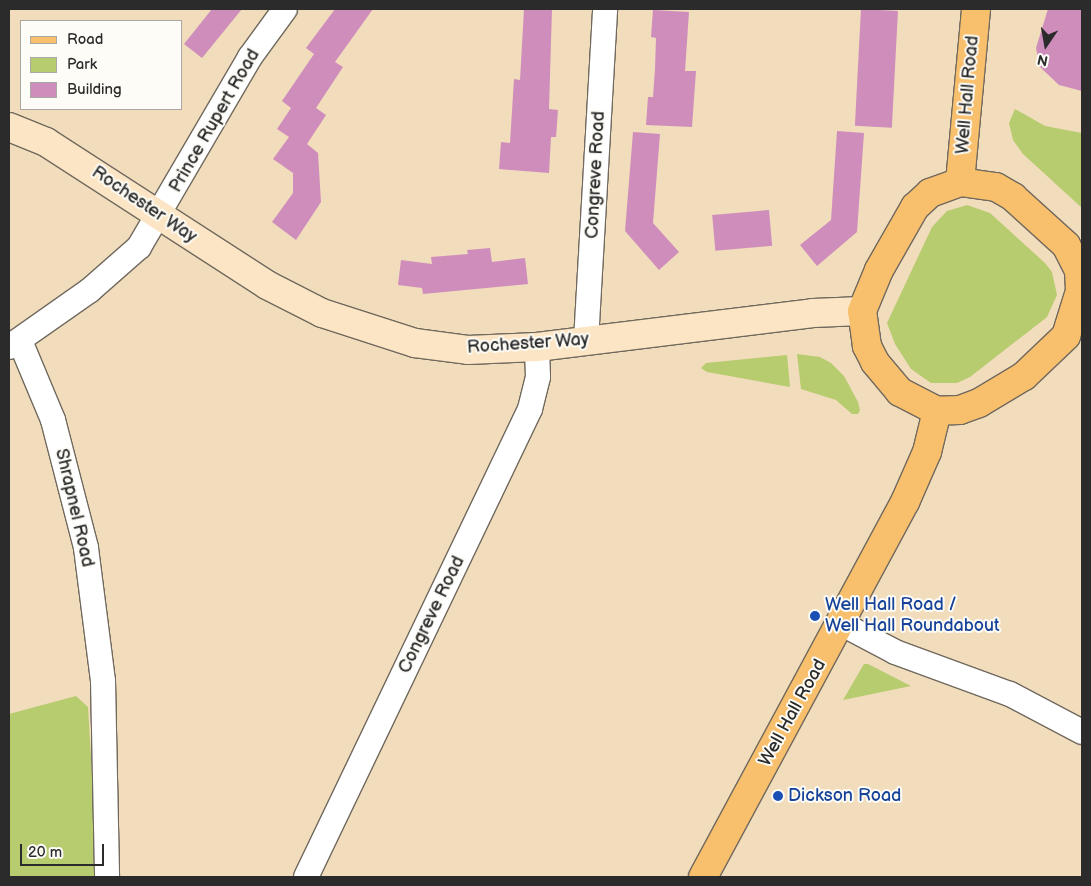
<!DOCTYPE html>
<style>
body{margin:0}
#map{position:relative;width:1091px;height:886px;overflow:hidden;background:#f1dcbc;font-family:"Balsamiq Sans",sans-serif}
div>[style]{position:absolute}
.green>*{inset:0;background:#b7cb6f}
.building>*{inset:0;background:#cf8dbc;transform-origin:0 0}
.roads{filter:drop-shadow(1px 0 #70695e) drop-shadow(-1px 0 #70695e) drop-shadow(0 1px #70695e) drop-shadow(0 -1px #70695e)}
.street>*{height:24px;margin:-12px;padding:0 12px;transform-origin:12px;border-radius:12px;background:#fff}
.secondary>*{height:28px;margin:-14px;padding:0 14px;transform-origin:14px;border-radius:14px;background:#fce5c4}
.primary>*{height:28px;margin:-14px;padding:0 14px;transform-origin:14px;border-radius:14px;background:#f8bf6c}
.highway>*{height:28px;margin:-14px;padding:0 14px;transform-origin:14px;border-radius:14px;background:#f8bf6c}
.dots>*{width:14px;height:14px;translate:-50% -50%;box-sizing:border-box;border:2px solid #fdfcf7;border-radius:50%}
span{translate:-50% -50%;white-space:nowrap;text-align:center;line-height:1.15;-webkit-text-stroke:4px #fdfcf7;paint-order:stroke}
.street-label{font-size:18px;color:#2b2b2b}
.transit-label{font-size:18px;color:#164399}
.left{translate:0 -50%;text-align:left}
.frame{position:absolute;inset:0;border:10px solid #2b2b2b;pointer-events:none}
.legend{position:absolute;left:20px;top:20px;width:162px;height:90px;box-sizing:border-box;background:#fdfcf7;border:1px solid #a9a8a5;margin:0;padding:6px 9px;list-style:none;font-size:15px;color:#2b2b2b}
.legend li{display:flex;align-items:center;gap:10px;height:25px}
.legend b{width:25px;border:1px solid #a9a8a5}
.north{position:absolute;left:1021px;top:20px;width:50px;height:50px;-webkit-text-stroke:4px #fdfcf7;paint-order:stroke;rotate:192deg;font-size:14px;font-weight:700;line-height:20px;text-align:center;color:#2b2b2b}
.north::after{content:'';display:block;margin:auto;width:18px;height:22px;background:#2b2b2b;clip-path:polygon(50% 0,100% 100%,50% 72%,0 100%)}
.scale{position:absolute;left:20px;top:844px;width:84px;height:22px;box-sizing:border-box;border:2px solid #2b2b2b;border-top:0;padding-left:6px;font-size:15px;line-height:18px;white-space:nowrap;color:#2b2b2b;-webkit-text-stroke:4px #fdfcf7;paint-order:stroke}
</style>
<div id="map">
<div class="green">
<i style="clip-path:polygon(1015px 109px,1045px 126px,1082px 133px,1082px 208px,1023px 154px,1013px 140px,1009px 123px)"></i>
<i style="clip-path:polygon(967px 205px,990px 213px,1045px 263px,1052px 272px,1057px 295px,1047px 317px,970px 377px,957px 383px,931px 383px,911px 369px,895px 344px,887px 323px,932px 227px,947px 211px)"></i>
<i style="clip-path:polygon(797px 354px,820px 357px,831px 363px,844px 376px,858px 402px,860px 410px,858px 414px,852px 414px,836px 400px,801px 389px)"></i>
<i style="clip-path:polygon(787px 355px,790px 387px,707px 372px,701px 368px,706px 363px)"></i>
<i style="clip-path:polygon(864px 664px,868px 664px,911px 686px,843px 700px)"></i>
<i style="clip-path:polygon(76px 696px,88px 707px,98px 877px,9px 877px,9px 714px)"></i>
</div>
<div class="building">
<i style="clip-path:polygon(212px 9px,242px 9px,202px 58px,184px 44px)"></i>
<i style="clip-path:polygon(335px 9px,373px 9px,335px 62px,343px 67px,316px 108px,326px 115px,307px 144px,318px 153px,321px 202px,296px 240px,272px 222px,293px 193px,293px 173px,273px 159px,289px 137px,277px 129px,291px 108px,282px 101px,314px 54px,306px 48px)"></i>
<i style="clip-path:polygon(524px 9px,552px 9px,549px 109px,558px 110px,556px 137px,551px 137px,549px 173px,499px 169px,501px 142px,510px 143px,514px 79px,520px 80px)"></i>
<i style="left:861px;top:9px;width:37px;height:117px;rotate:3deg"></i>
<i style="clip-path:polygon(1048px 9px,1082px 9px,1082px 91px,1059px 85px,1040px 67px,1036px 48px)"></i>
<i style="clip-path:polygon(653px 10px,689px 12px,685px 71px,696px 71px,692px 127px,646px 125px,648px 97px,653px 97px,655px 69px,656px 38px,651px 37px)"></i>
<i style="clip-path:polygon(837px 131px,864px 133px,857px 232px,817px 266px,800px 245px,831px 220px)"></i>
<i style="clip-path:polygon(633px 132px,660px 134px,653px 223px,679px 252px,659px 270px,625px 231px)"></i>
<i style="left:769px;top:210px;width:36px;height:57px;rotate:85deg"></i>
<i style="clip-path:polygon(490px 248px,492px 262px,525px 258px,528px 284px,423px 294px,422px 288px,398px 285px,401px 260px,432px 264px,431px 257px,468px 254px,467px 250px)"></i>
</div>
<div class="roads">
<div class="street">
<i style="left:20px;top:341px;width:86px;rotate:67.3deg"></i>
<i style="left:53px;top:420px;width:132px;rotate:75.5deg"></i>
<i style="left:86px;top:548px;width:134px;rotate:82.7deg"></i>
<i style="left:103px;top:681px;width:196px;rotate:88.8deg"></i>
<i style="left:586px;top:341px;width:333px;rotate:-86.7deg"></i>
<i style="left:9px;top:347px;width:99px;rotate:-35.1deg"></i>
<i style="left:90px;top:290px;width:65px;rotate:-41.3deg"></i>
<i style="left:139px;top:247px;width:220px;rotate:-59.7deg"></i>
<i style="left:250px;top:57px;width:59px;rotate:-53.9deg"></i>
<i style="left:842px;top:624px;width:60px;rotate:27.8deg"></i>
<i style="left:895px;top:652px;width:122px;rotate:20.1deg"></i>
<i style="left:1010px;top:694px;width:81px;rotate:27.8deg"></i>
<i style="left:306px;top:877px;width:519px;rotate:-64.42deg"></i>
<i style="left:530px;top:409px;width:33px;rotate:-76deg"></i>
<i style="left:538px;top:377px;width:30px;rotate:-92deg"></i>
</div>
<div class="secondary">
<i style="left:9px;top:127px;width:40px;rotate:22deg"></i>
<i style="left:46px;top:142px;width:263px;rotate:32.9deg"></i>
<i style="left:267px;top:285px;width:62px;rotate:27deg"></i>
<i style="left:322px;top:313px;width:98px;rotate:17.9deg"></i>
<i style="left:415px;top:343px;width:53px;rotate:7.5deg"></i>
<i style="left:468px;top:350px;width:69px;rotate:-2.5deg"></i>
<i style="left:537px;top:347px;width:278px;rotate:-7deg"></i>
<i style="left:813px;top:313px;width:49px;rotate:-2.3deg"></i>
</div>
<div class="primary">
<i style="left:960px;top:182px;width:174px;rotate:-84.7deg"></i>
</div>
<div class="highway">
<i style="left:960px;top:182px;width:36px;rotate:8deg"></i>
<i style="left:996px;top:187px;width:20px;rotate:30deg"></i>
<i style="left:1013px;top:197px;width:72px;rotate:42.2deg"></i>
<i style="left:1066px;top:245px;width:29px;rotate:63deg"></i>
<i style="left:1079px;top:271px;width:20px;rotate:87deg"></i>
<i style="left:1080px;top:291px;width:47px;rotate:107.3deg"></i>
<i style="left:1066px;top:336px;width:58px;rotate:136.4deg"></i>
<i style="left:1024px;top:376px;width:52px;rotate:149deg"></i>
<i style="left:979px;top:403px;width:20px;rotate:160deg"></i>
<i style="left:960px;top:410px;width:23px;rotate:178deg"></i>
<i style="left:937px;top:411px;width:42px;rotate:-152.8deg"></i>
<i style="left:900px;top:392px;width:39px;rotate:-130deg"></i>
<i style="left:875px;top:362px;width:18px;rotate:-117deg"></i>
<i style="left:867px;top:346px;width:35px;rotate:-98deg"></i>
<i style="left:862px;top:311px;width:44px;rotate:-67.5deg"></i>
<i style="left:879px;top:270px;width:73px;rotate:-60.3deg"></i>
<i style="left:915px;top:207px;width:21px;rotate:-43deg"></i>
<i style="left:930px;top:193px;width:32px;rotate:-20deg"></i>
<i style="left:703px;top:877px;width:426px;rotate:-61.7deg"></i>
<i style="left:905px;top:502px;width:55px;rotate:-66.3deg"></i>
<i style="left:927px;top:452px;width:42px;rotate:-76.3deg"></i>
</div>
</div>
<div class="dots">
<i style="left:815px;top:616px;background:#1a4fb4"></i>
<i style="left:778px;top:796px;background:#1a4fb4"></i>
</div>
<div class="street-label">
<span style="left:968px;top:95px;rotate:-85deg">Well Hall Road</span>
<span style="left:215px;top:121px;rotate:-60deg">Prince Rupert Road</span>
<span style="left:596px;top:175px;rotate:-87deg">Congreve Road</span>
<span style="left:144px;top:205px;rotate:34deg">Rochester Way</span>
<span style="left:528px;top:344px;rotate:-4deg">Rochester Way</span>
<span style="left:74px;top:508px;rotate:77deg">Shrapnel Road</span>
<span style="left:432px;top:615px;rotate:-64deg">Congreve Road</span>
<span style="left:793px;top:713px;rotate:-61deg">Well Hall Road</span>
</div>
<div class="transit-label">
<span class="left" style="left:825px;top:616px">Well Hall Road /<br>Well Hall Roundabout</span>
<span class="left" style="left:788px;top:796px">Dickson Road</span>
</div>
<div class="frame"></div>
<ul class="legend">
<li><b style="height:6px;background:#f8bf6c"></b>Road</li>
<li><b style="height:14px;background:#b7cb6f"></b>Park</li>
<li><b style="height:14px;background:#cf8dbc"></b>Building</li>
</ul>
<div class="north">N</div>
<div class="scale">20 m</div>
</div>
